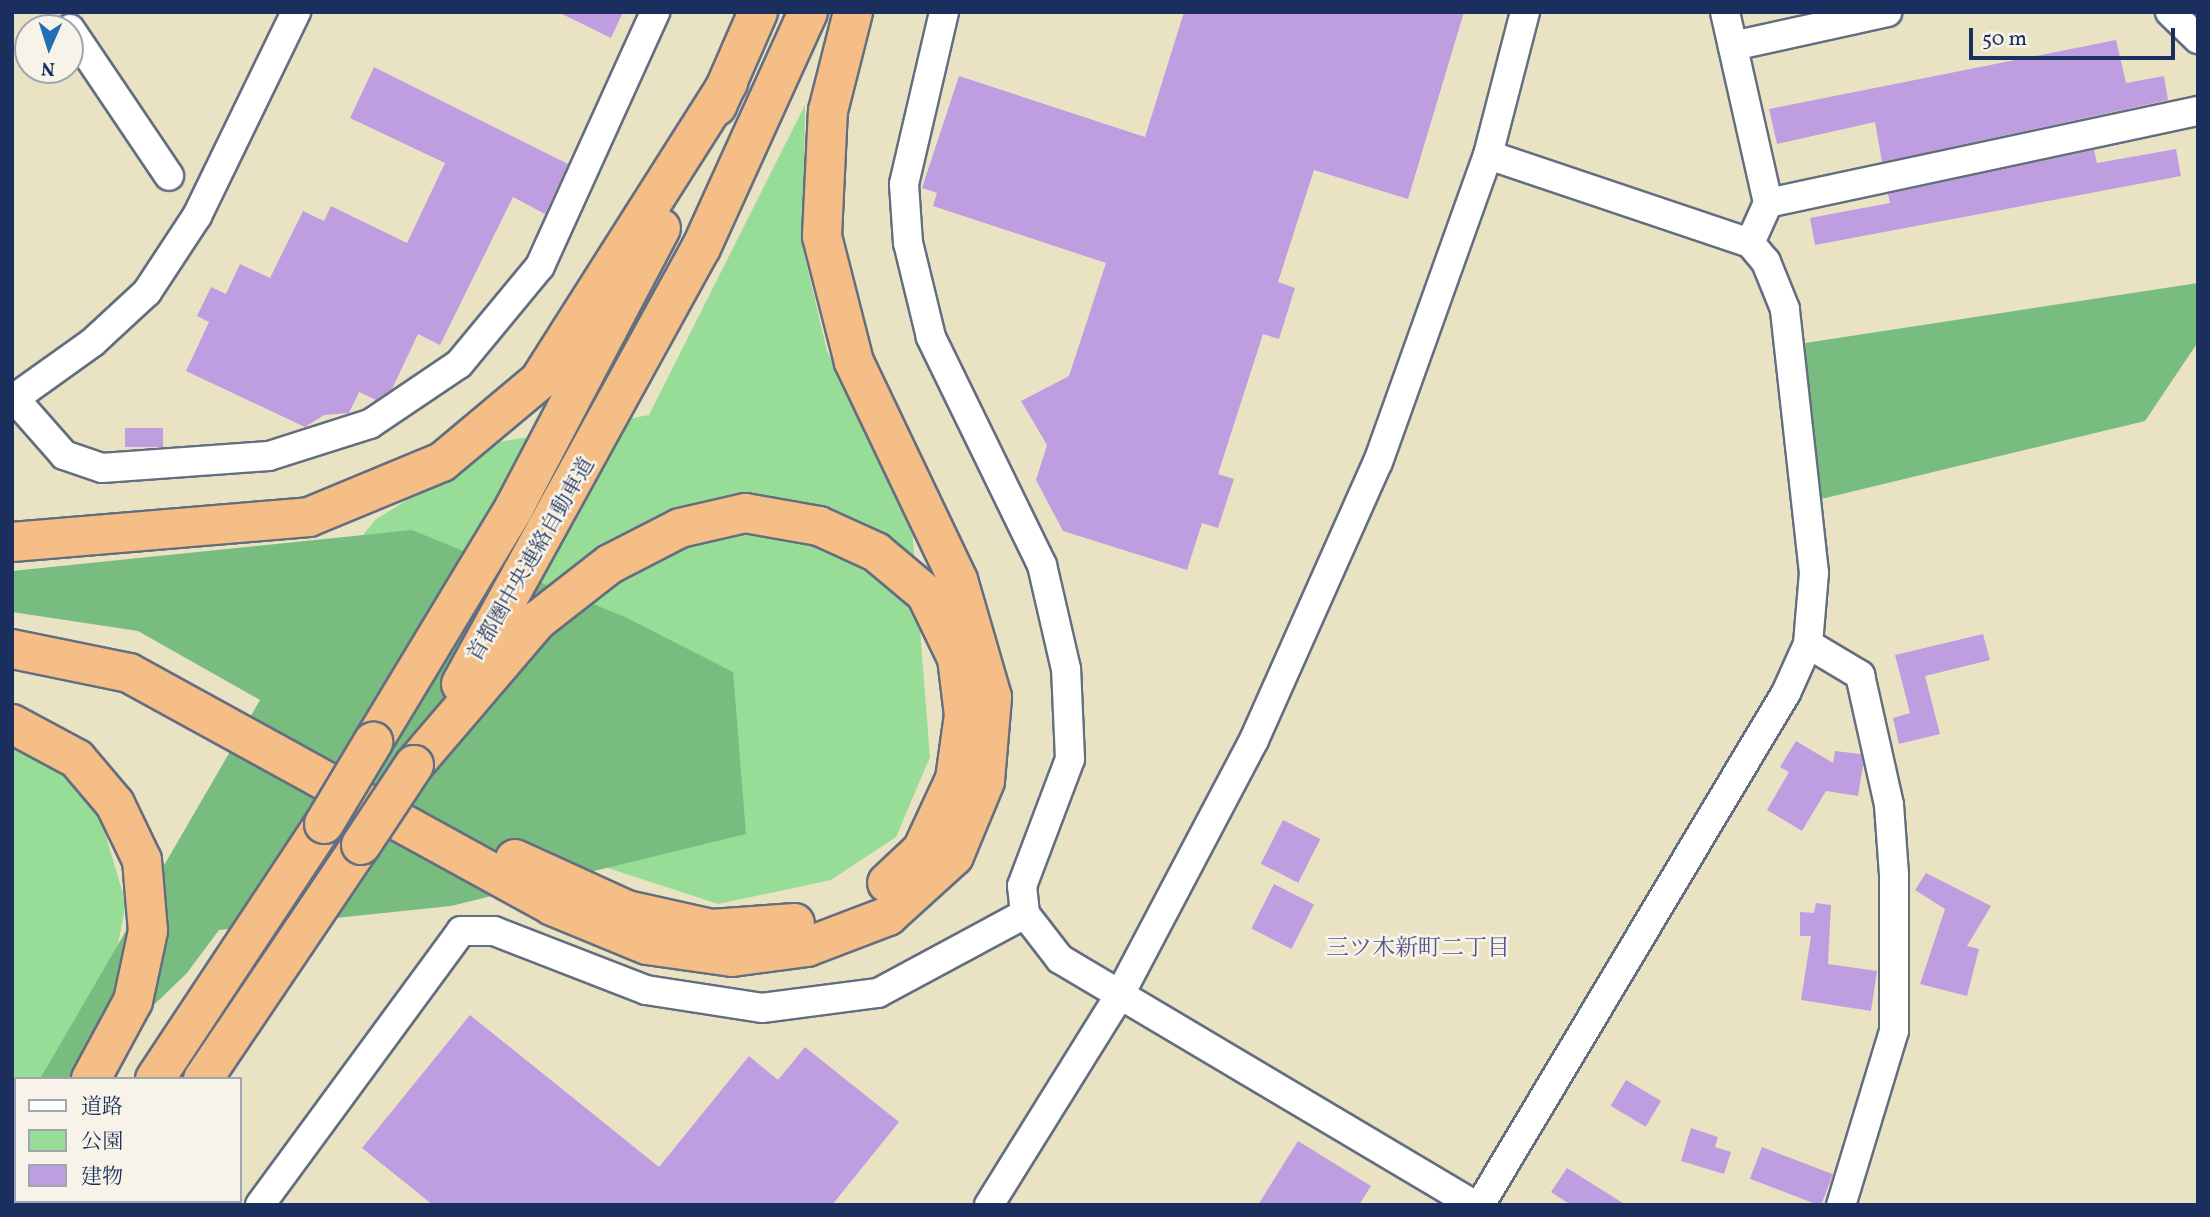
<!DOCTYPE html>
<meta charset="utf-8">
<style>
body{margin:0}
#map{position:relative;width:2210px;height:1217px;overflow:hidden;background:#eae3c3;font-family:Vollkorn,"Noto Serif JP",serif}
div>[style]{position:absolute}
.green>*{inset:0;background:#97dd97}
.forest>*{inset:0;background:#79bc80}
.building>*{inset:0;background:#be9ee1;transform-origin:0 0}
.roads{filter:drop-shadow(2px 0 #636e81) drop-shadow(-2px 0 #636e81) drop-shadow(0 2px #636e81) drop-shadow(0 -2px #636e81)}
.minor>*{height:28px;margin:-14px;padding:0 14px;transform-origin:14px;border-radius:14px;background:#fff}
.highway>*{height:38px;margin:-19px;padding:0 19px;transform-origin:19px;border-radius:19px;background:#f5be86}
.bridges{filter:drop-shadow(2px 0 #636e81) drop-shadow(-2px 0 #636e81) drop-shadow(0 2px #636e81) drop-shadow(0 -2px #636e81)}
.highway-bridge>*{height:38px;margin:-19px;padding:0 19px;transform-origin:19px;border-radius:19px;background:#f5be86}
span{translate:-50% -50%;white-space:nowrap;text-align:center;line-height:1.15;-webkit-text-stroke:5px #f7f3e8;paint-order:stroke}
.street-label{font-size:21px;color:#1b2f5e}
.neighbourhood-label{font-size:23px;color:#54568c}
.frame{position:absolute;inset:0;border:14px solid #1b2f5e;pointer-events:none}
.legend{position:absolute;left:14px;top:1077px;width:228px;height:126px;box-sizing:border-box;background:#f7f3e8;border:2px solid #9fa5b1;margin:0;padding:9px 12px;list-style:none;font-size:21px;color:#1b2f5e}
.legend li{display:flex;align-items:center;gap:14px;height:35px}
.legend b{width:35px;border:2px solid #9fa5b1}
.north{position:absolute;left:14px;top:14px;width:70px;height:70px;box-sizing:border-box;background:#f7f3e8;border:2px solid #9fa5b1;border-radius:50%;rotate:183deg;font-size:19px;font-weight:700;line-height:28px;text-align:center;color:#1b2f5e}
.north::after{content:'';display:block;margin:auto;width:24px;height:32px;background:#1f6fb2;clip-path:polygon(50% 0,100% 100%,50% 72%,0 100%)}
.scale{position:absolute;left:1969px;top:28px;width:206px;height:32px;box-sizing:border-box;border:4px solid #1b2f5e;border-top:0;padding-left:9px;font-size:21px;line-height:24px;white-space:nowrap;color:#1b2f5e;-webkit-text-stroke:5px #f7f3e8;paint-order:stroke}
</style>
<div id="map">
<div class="green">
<i style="clip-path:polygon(805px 105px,803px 249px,827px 351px,912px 528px,930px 757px,896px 837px,831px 880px,718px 904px,608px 868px,342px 562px,375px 520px,499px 442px,649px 415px)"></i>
<i style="clip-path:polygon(12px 747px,59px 766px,102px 823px,126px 904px,108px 993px,71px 1079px,16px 1079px,12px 1171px)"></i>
</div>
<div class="forest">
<i style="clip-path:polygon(2198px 283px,2198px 342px,2145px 421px,1817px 500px,1805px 343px)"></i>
<i style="clip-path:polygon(412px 530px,625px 617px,733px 672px,746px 834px,451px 906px,219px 930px,187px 973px,77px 1079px,40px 1079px,260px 700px,138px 631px,12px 612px,12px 571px)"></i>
</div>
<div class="building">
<i style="clip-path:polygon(558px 12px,623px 12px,611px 38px)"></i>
<i style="clip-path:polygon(1184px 12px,1464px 12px,1408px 199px,1314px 170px,1278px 282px,1295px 288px,1279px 339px,1263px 334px,1218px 474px,1234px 479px,1218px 528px,1202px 523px,1187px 570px,1063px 531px,1036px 480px,1047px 445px,1021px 401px,1069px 376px,1106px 263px,933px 206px,937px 193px,922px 188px,959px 76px,1145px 137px)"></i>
<i style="clip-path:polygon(2116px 40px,2126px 83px,2164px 76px,2168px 100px,1882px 162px,1875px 122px,1777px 144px,1769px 109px)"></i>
<i style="clip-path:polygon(374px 67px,568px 164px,545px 214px,513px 197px,440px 345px,418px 334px,392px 389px,376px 400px,359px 392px,349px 413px,324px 415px,305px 427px,186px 371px,209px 322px,197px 316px,211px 287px,226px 294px,240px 264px,270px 278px,303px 211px,324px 221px,331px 206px,407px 243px,445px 163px,350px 118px)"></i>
<i style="clip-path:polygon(2176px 149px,2181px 176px,1815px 245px,1810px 218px,1890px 203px,1888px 194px,2094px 150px,2097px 163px)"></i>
<i style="left:163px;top:428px;width:19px;height:38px;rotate:90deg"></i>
<i style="clip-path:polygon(1983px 634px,1990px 660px,1925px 676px,1940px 734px,1899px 744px,1893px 718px,1910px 713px,1895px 655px)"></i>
<i style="clip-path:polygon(1796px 741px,1833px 763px,1835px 751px,1861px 754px,1863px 765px,1858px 796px,1826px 791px,1802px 831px,1767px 810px,1789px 772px,1780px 767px)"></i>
<i style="left:1283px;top:820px;width:42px;height:49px;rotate:27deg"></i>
<i style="clip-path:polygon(1926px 873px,1991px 906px,1967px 946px,1979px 949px,1967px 996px,1920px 984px,1945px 909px,1915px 890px)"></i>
<i style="left:1274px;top:884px;width:45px;height:50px;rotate:27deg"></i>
<i style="clip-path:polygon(1816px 903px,1831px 905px,1828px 964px,1877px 971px,1871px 1011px,1801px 1000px,1811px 936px,1800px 936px,1800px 912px,1814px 913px)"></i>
<i style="clip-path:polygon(470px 1015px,659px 1167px,749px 1056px,778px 1080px,805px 1047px,899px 1122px,832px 1205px,433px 1205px,362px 1148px)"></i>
<i style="left:1626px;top:1080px;width:41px;height:30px;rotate:31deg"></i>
<i style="clip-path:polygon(1691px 1128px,1718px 1137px,1715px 1147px,1731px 1152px,1724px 1174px,1681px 1161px)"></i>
<i style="clip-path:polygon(1298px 1141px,1371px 1186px,1359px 1205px,1258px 1205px)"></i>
<i style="left:1762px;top:1147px;width:76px;height:34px;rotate:21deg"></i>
<i style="clip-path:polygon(1567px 1168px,1626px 1205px,1571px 1205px,1551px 1192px)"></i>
</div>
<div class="roads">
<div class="minor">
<i style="left:1725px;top:12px;width:196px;rotate:77.3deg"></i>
<i style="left:1768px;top:203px;width:44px;rotate:114.2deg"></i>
<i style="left:2170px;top:12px;width:39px;rotate:44deg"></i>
<i style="left:70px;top:29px;width:177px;rotate:56deg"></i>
<i style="left:1733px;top:46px;width:158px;rotate:-12.4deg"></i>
<i style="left:1768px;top:203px;width:440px;rotate:-12.1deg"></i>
<i style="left:14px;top:398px;width:76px;rotate:48.7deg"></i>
<i style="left:64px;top:455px;width:40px;rotate:18.9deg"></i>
<i style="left:102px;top:468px;width:167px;rotate:-4.1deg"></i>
<i style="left:269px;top:456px;width:106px;rotate:-17.6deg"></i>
<i style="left:370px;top:424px;width:107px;rotate:-34deg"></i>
<i style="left:459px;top:364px;width:127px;rotate:-50.4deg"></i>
<i style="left:540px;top:266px;width:279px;rotate:-65.6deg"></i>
<i style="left:12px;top:400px;width:100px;rotate:-35.6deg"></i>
<i style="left:93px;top:342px;width:74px;rotate:-42.8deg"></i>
<i style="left:147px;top:292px;width:91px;rotate:-56.7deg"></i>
<i style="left:197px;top:216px;width:227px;rotate:-64.1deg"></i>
<i style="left:1808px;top:644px;width:61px;rotate:30.8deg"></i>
<i style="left:1860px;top:675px;width:133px;rotate:77.4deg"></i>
<i style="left:1889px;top:805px;width:70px;rotate:85.9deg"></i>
<i style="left:1894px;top:875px;width:156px;rotate:90deg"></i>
<i style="left:1894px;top:1031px;width:182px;rotate:106.9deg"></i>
<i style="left:1025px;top:914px;width:57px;rotate:52.1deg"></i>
<i style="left:1060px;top:959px;width:482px;rotate:30.7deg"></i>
<i style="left:260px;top:1205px;width:340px;rotate:-53.7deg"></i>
<i style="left:461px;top:931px;width:33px"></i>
<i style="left:494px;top:931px;width:163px;rotate:21.2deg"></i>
<i style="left:646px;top:990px;width:117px;rotate:8.8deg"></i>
<i style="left:762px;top:1008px;width:117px;rotate:-7.4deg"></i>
<i style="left:878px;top:993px;width:167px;rotate:-28.3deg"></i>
<i style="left:1025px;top:914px;width:28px;rotate:-96deg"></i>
<i style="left:1022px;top:886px;width:136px;rotate:-69.3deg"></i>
<i style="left:1070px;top:759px;width:90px;rotate:-92.5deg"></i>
<i style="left:1066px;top:669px;width:107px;rotate:-103deg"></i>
<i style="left:1042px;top:565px;width:254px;rotate:-116deg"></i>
<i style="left:931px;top:337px;width:97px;rotate:-103.7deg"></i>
<i style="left:908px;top:243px;width:59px;rotate:-93.9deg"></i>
<i style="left:904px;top:184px;width:177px;rotate:-76.9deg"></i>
<i style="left:989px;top:1205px;width:246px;rotate:-58.1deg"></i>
<i style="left:1119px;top:996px;width:289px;rotate:-62.2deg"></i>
<i style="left:1254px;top:740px;width:304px;rotate:-66deg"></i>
<i style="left:1378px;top:462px;width:326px;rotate:-70.3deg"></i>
<i style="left:1488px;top:155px;width:148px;rotate:-75.5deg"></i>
<i style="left:1480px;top:1205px;width:596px;rotate:-59.14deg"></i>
<i style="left:1786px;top:693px;width:54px;rotate:-65.8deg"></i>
<i style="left:1808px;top:644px;width:71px;rotate:-85.2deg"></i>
<i style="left:1814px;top:573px;width:266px;rotate:-96.3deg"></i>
<i style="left:1785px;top:309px;width:51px;rotate:-112deg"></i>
<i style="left:1766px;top:262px;width:25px;rotate:-130deg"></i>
<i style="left:1750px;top:243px;width:276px;rotate:-161.4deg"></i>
</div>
<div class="highway">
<i style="left:717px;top:106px;width:103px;rotate:-66.4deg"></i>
<i style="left:12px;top:542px;width:298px;rotate:-4.8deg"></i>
<i style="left:309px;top:517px;width:144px;rotate:-22.5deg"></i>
<i style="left:442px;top:462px;width:126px;rotate:-39.9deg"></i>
<i style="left:539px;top:381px;width:353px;rotate:-57.6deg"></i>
<i style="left:12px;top:649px;width:119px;rotate:11.6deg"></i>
<i style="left:129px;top:673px;width:483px;rotate:28.8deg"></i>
<i style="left:552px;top:906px;width:103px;rotate:22.3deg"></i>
<i style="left:647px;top:945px;width:86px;rotate:8deg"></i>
<i style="left:732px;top:957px;width:76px;rotate:-7.6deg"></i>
<i style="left:807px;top:947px;width:87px;rotate:-20.9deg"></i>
<i style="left:888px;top:916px;width:89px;rotate:-42.3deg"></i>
<i style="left:954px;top:856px;width:81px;rotate:-67.5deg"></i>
<i style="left:985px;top:781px;width:84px;rotate:-85.2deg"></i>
<i style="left:992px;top:697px;width:122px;rotate:-106.2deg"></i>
<i style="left:958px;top:580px;width:242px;rotate:-115.5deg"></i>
<i style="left:854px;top:362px;width:130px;rotate:-104.3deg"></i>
<i style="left:822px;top:236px;width:125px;rotate:-87.3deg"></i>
<i style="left:828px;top:111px;width:102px;rotate:-75.8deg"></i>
<i style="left:461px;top:684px;width:498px;rotate:-61.2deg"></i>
<i style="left:701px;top:248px;width:259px;rotate:-65.6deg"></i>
<i style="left:12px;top:724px;width:74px;rotate:28.3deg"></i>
<i style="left:77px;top:759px;width:59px;rotate:49.8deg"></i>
<i style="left:115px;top:804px;width:62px;rotate:64.3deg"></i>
<i style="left:142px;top:860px;width:71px;rotate:85.2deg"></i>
<i style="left:148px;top:931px;width:72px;rotate:102.1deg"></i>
<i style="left:133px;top:1001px;width:89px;rotate:118.3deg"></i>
<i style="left:373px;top:742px;width:273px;rotate:-58.9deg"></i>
<i style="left:514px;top:508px;width:316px;rotate:-62.3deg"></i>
<i style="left:414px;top:765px;width:191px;rotate:-49.5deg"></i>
<i style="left:538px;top:620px;width:91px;rotate:-37.9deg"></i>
<i style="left:610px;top:564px;width:79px;rotate:-27.2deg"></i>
<i style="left:680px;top:528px;width:67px;rotate:-13deg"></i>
<i style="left:745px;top:513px;width:75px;rotate:10deg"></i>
<i style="left:819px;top:526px;width:63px;rotate:24.5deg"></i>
<i style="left:876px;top:552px;width:65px;rotate:40deg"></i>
<i style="left:926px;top:594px;width:71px;rotate:64.2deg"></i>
<i style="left:957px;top:658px;width:57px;rotate:83deg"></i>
<i style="left:964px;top:715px;width:65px;rotate:98deg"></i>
<i style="left:955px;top:779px;width:78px;rotate:114.9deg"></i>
<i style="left:922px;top:850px;width:48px;rotate:136.7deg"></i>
<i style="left:515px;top:859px;width:123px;rotate:24.5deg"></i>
<i style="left:627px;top:910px;width:87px;rotate:12.6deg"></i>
<i style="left:712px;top:929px;width:83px;rotate:-4.1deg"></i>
<i style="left:155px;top:1079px;width:306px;rotate:-56.5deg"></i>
<i style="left:203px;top:1079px;width:282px;rotate:-56deg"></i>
<i style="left:13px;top:1205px;width:6px;rotate:-59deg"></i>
<i style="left:64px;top:1205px;width:4px;rotate:-63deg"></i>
<i style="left:118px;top:1205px;width:5px;rotate:-53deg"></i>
</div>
</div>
<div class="bridges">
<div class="highway-bridge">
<i style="left:324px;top:824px;width:96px;rotate:-59.1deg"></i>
<i style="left:361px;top:845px;width:96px;rotate:-56.5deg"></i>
</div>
</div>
<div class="street-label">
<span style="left:532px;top:560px;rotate:-60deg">首都圏中央連絡自動車道</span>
</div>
<div class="neighbourhood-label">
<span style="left:1418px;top:949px">三ツ木新町二丁目</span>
</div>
<div class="frame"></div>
<ul class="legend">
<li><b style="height:9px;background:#fff"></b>道路</li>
<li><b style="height:19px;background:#97dd97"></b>公園</li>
<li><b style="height:19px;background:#be9ee1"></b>建物</li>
</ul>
<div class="north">N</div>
<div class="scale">50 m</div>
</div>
